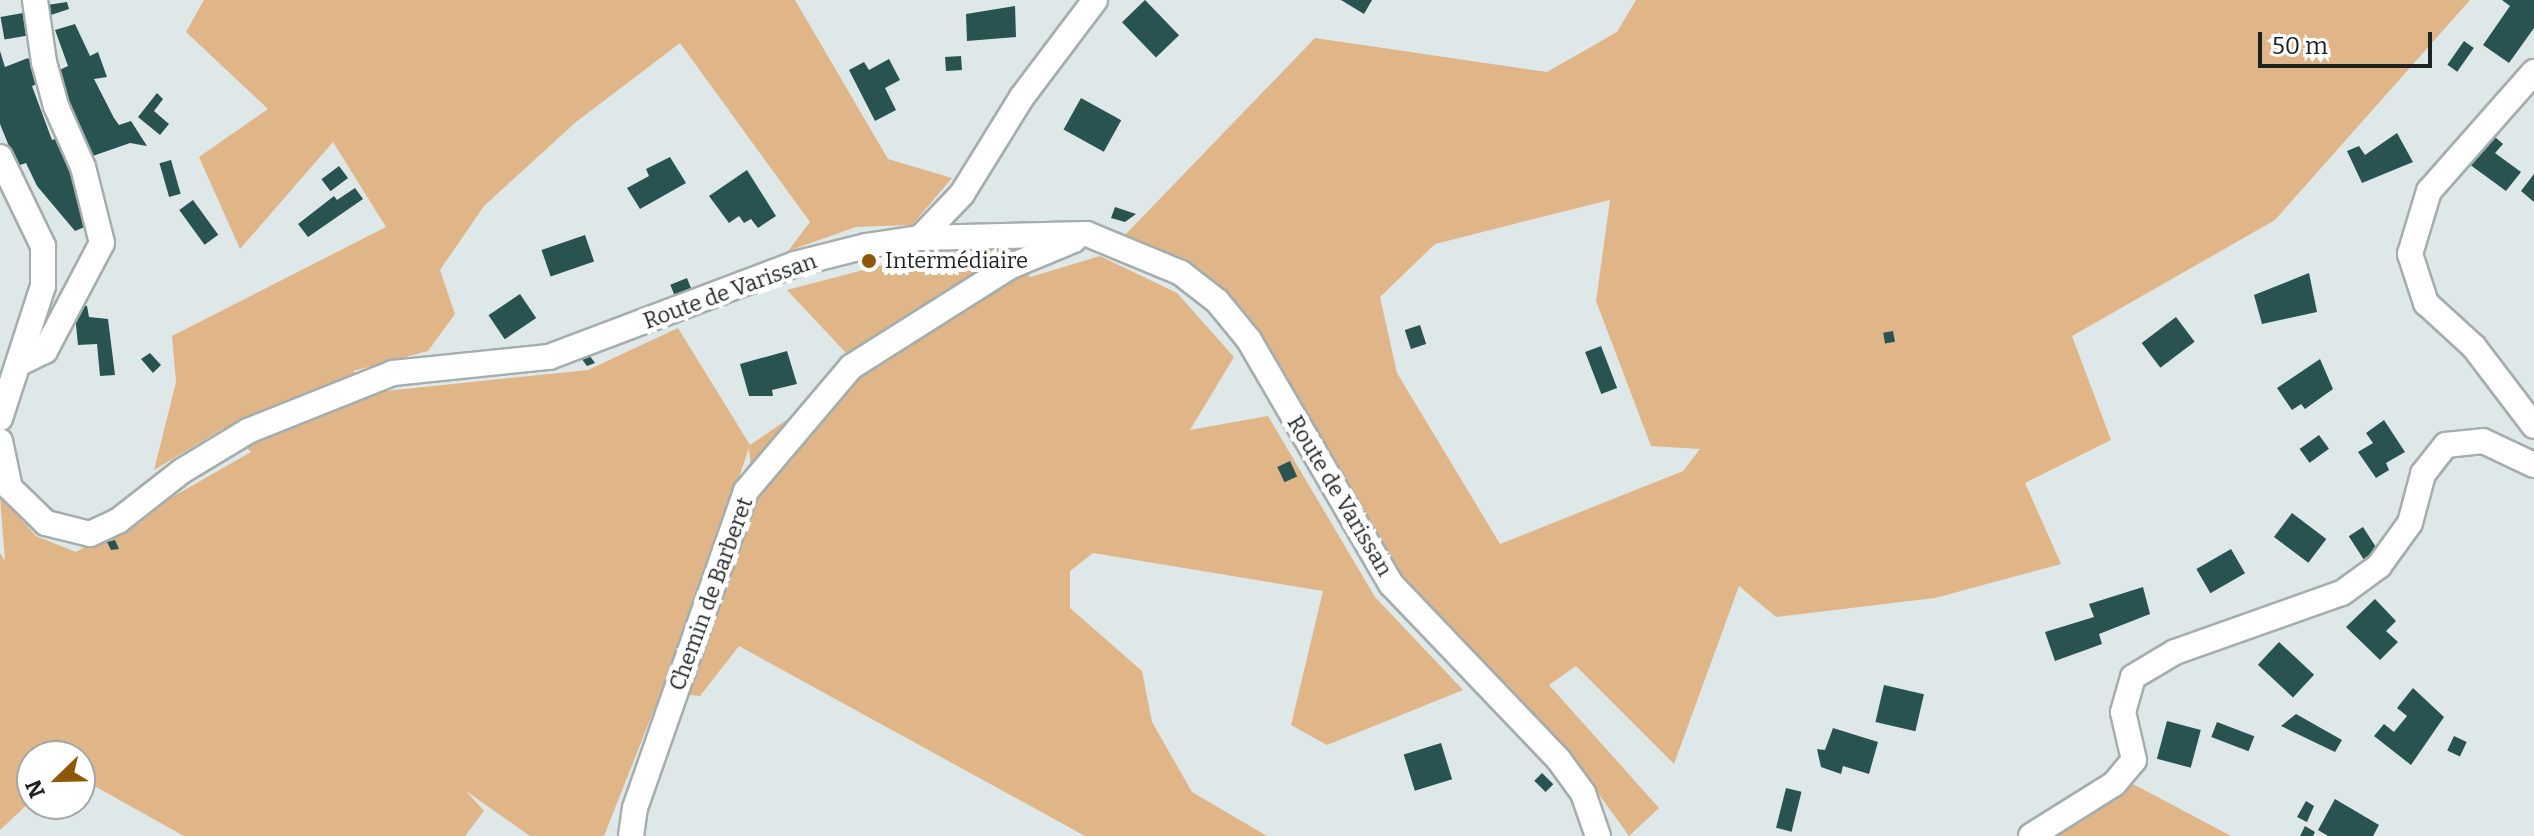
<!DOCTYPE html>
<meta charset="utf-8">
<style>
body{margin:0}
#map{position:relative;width:2534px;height:836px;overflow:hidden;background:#dfe8e8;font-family:Bitter,serif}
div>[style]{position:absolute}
.green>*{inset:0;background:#e0b587}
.building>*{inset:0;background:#285351;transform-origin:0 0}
.roads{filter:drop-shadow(2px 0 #a5adad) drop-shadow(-2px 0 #a5adad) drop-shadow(0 2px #a5adad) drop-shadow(0 -2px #a5adad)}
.street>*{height:24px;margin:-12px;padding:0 12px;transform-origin:12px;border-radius:12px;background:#fff}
.dots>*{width:22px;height:22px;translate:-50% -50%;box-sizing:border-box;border:4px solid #fff;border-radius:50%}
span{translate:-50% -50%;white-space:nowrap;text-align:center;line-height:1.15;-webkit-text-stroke:8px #fff;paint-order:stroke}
.poi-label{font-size:22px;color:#1e2221}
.left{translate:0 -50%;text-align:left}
.street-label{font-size:22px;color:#1e2221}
.north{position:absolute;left:16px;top:740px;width:80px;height:80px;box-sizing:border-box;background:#fff;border:2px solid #a5a7a6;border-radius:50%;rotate:247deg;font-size:22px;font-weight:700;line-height:32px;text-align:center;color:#1e2221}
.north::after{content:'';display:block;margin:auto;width:28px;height:36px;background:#8e580b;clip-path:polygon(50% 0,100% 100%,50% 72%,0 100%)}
.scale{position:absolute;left:2258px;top:32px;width:174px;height:36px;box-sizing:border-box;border:4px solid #1e2221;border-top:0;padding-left:10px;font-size:24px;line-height:28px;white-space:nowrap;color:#1e2221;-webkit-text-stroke:6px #fff;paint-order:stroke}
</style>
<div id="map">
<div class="green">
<i style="clip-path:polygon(evenodd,204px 0,795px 0,888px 159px,952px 178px,912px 225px,856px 227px,788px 251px,810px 222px,680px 43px,576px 122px,484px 206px,440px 270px,455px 314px,428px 351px,353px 371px,376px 392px,588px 370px,678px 328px,750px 445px,861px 369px,787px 290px,928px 253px,1006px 250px,1030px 277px,1100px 256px,1177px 293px,1234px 357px,1190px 430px,1268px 416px,1375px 597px,1463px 690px,1327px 745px,1291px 725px,1323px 591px,1093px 553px,1070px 571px,1070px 608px,1142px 671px,1152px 722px,1192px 792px,1267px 836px,1085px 836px,739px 646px,700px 696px,661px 692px,604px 836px,530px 836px,466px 791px,484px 811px,465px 836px,184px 836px,80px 778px,80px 756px,32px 756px,32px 800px,0 830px,0 553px,5px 561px,0 496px,36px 536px,76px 552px,251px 452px,224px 428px,154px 470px,176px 382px,172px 336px,386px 227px,333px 142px,240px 249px,199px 157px,268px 109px,186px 32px,204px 0,749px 448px,754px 502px,693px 611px,749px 448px)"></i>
<i style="clip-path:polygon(evenodd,1636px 0,2470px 0,2275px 220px,2072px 336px,2111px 440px,2025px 483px,2061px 564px,1935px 598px,1776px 617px,1739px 586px,1674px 764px,1576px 666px,1549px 685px,1659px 808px,1629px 836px,1574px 760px,1402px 579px,1258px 333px,1195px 269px,1125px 235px,1315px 38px,1547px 72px,1617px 32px,1636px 0,1610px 200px,1596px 301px,1651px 446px,1700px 449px,1683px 471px,1500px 544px,1397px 373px,1380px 297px,1435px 244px,1610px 200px)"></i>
<i style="clip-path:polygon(2133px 784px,2231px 836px,2054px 836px)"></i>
</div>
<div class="building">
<i style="left:1145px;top:0;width:49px;height:32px;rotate:46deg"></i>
<i style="clip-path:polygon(1341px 0,1372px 0,1364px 14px)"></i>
<i style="clip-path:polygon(2502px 0,2534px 0,2534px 28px,2509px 63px,2483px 45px,2510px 6px)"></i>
<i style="clip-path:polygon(67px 2px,69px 9px,51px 15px,47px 5px)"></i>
<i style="clip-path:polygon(1015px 6px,1016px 37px,967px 41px,966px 14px)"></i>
<i style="left:34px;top:11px;width:23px;height:34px;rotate:80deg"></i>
<i style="clip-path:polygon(75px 24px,90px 56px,98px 52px,107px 77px,94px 79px,114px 118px,119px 125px,131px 121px,147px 146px,130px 143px,87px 158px,53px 73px,68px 66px,55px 30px)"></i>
<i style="left:2464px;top:41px;width:12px;height:29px;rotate:35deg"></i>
<i style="clip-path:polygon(0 51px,5px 67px,28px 58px,34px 67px,39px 83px,32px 86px,52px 140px,64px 136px,92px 224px,75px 231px,37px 186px,26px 163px,17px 166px,0 124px)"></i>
<i style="left:961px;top:56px;width:14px;height:16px;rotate:86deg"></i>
<i style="clip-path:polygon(889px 59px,900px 80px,885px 88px,896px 110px,875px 121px,849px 70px,864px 62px,869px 70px)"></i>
<i style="clip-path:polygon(157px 93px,163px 99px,154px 111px,169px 124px,160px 135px,138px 117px)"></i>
<i style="left:1081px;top:98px;width:46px;height:36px;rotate:29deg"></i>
<i style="clip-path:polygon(2397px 133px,2413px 162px,2362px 183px,2347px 151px,2359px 146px,2365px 155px)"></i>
<i style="clip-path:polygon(2494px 136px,2503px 144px,2495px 153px,2521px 172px,2506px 191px,2469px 164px)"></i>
<i style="clip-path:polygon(670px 157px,686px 183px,640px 209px,627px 188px,649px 176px,646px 169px)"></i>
<i style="left:171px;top:160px;width:35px;height:12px;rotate:74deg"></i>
<i style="left:339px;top:166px;width:15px;height:22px;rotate:53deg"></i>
<i style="clip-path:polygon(747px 170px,776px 216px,758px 228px,751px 219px,744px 223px,739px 216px,729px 223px,709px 196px)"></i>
<i style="clip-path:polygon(2534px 174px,2534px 202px,2521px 191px)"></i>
<i style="clip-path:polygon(355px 188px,363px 199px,308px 237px,298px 224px,334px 196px,337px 200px)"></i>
<i style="left:193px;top:200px;width:43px;height:17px;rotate:54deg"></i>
<i style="clip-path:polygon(1115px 207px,1136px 214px,1125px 222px,1111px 218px)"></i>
<i style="left:585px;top:235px;width:28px;height:46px;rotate:71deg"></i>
<i style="clip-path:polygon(2309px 273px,2317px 312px,2262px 324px,2254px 295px)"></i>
<i style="left:687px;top:278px;width:11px;height:18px;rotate:68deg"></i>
<i style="left:520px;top:294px;width:29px;height:38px;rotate:56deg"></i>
<i style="clip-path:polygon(79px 305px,87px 306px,89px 317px,108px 319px,115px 375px,100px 376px,97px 344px,78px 345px,75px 315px)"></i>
<i style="left:2176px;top:317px;width:31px;height:43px;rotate:53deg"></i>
<i style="left:1420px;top:325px;width:20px;height:16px;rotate:72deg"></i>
<i style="left:1893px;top:331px;width:11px;height:10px;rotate:80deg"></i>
<i style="left:1601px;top:346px;width:45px;height:17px;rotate:69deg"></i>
<i style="clip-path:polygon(787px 351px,797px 384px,772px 390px,773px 396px,749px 396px,740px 364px)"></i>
<i style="clip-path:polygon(150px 353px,161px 365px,153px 373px,141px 359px)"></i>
<i style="clip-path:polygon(589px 355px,595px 363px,587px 366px,581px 358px)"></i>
<i style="clip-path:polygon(2320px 359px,2333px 389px,2305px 409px,2301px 404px,2292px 410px,2277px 388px)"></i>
<i style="clip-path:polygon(2384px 420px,2405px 452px,2386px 463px,2389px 470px,2376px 478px,2358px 452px,2373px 443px,2366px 433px)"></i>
<i style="left:2319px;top:435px;width:17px;height:24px;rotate:54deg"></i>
<i style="left:1290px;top:461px;width:17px;height:14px;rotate:65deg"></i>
<i style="left:2292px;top:513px;width:43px;height:30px;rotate:37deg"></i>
<i style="left:2363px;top:527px;width:27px;height:17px;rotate:57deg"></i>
<i style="clip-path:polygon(115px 540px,119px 549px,111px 550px,107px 542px)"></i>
<i style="left:2231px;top:549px;width:28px;height:40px;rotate:60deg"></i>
<i style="clip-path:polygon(2143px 587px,2150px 614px,2099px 634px,2102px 644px,2055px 661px,2045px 632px,2094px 617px,2089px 604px)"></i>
<i style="clip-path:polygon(2375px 599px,2396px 621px,2386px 631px,2398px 642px,2380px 660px,2346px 627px)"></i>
<i style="left:2279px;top:642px;width:48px;height:31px;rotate:43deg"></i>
<i style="left:1884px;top:685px;width:41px;height:38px;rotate:13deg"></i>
<i style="clip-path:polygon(2413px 688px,2444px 717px,2411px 765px,2374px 736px,2384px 724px,2394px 732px,2407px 716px,2397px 708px)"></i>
<i style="clip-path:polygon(2296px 714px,2342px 740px,2335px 752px,2281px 726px)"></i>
<i style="left:2167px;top:721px;width:35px;height:39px;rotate:15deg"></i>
<i style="left:2217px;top:722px;width:40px;height:16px;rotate:21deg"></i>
<i style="clip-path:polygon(1833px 728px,1878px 742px,1869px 774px,1843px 766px,1841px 774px,1821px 767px,1817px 749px,1825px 750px)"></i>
<i style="left:2454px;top:736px;width:14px;height:16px;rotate:25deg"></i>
<i style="left:1441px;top:743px;width:38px;height:39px;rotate:73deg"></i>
<i style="left:1542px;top:773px;width:16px;height:11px;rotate:45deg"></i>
<i style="left:1786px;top:788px;width:16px;height:41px;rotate:14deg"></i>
<i style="clip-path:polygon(2335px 799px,2379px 825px,2373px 836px,2328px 836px,2318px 830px)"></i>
<i style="clip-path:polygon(2306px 801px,2314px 806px,2307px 822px,2297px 817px)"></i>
<i style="clip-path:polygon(2305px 826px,2315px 832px,2313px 836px,2300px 836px)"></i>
</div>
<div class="roads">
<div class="street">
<i style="left:2534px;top:72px;width:159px;rotate:131.4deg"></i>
<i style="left:2429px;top:191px;width:66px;rotate:106.8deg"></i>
<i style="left:2410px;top:254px;width:52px;rotate:71.9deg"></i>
<i style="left:2426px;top:303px;width:65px;rotate:42.5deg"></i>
<i style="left:2474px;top:347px;width:99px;rotate:52.8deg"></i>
<i style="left:0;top:157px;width:99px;rotate:64.2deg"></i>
<i style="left:43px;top:246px;width:40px;rotate:90deg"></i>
<i style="left:43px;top:286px;width:139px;rotate:108deg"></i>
<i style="left:920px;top:238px;width:61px;rotate:-46.3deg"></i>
<i style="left:962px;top:194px;width:114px;rotate:-58.3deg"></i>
<i style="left:1022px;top:97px;width:121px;rotate:-53deg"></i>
<i style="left:20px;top:363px;width:28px;rotate:-26deg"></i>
<i style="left:45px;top:351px;width:122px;rotate:-62.2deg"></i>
<i style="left:102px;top:243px;width:78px;rotate:-104deg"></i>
<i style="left:83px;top:167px;width:67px;rotate:-113.9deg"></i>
<i style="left:56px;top:106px;width:46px;rotate:-105.3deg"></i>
<i style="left:44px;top:62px;width:63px;rotate:-98.3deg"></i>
<i style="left:0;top:441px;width:48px;rotate:78deg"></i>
<i style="left:10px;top:488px;width:50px;rotate:44.2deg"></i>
<i style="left:46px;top:523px;width:45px;rotate:14deg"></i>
<i style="left:90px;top:534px;width:31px;rotate:-25deg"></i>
<i style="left:118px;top:521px;width:81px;rotate:-38deg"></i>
<i style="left:182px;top:471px;width:77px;rotate:-31.2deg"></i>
<i style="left:248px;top:431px;width:156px;rotate:-21.8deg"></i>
<i style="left:393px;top:373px;width:157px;rotate:-5.9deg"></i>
<i style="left:549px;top:357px;width:263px;rotate:-20.7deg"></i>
<i style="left:795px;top:264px;width:73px;rotate:-14.2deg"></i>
<i style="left:866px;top:246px;width:55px;rotate:-8.4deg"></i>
<i style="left:920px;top:238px;width:167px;rotate:-1.4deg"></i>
<i style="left:1087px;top:234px;width:102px;rotate:22.5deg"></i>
<i style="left:1181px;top:273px;width:46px;rotate:37.9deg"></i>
<i style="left:1217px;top:301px;width:50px;rotate:50.6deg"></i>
<i style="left:1249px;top:340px;width:282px;rotate:59.8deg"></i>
<i style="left:1391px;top:584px;width:243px;rotate:46.3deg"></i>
<i style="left:1559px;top:760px;width:41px;rotate:54deg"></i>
<i style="left:1583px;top:793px;width:46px;rotate:70.8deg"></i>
<i style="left:631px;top:836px;width:28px;rotate:-82deg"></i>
<i style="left:635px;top:808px;width:336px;rotate:-70.7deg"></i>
<i style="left:746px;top:491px;width:162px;rotate:-49.7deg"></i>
<i style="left:851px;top:367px;width:187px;rotate:-32.3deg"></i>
<i style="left:1009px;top:267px;width:70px;rotate:-22.6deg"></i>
<i style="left:2031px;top:836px;width:98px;rotate:-32.1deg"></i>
<i style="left:2114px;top:784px;width:31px;rotate:-50deg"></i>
<i style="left:2134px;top:760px;width:49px;rotate:-102.9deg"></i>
<i style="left:2123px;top:712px;width:36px;rotate:-74deg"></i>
<i style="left:2133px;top:677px;width:49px;rotate:-30.8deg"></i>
<i style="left:2175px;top:652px;width:177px;rotate:-19.5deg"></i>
<i style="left:2342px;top:593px;width:46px;rotate:-36.1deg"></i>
<i style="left:2379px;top:566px;width:53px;rotate:-54.2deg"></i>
<i style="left:2410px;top:523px;width:51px;rotate:-75.1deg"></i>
<i style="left:2423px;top:474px;width:37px;rotate:-52deg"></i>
<i style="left:2446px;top:445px;width:37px;rotate:-6deg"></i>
<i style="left:2483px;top:441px;width:56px;rotate:25.2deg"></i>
</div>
</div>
<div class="dots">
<i style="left:869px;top:261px;background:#8e580b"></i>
</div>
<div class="poi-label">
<span class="left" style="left:885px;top:261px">Intermédiaire</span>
</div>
<div class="street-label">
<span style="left:730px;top:291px;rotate:-20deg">Route de Varissan</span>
<span style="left:1340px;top:496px;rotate:59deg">Route de Varissan</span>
<span style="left:711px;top:594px;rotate:-70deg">Chemin de Barberet</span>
</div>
<div class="north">N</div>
<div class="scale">50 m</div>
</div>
